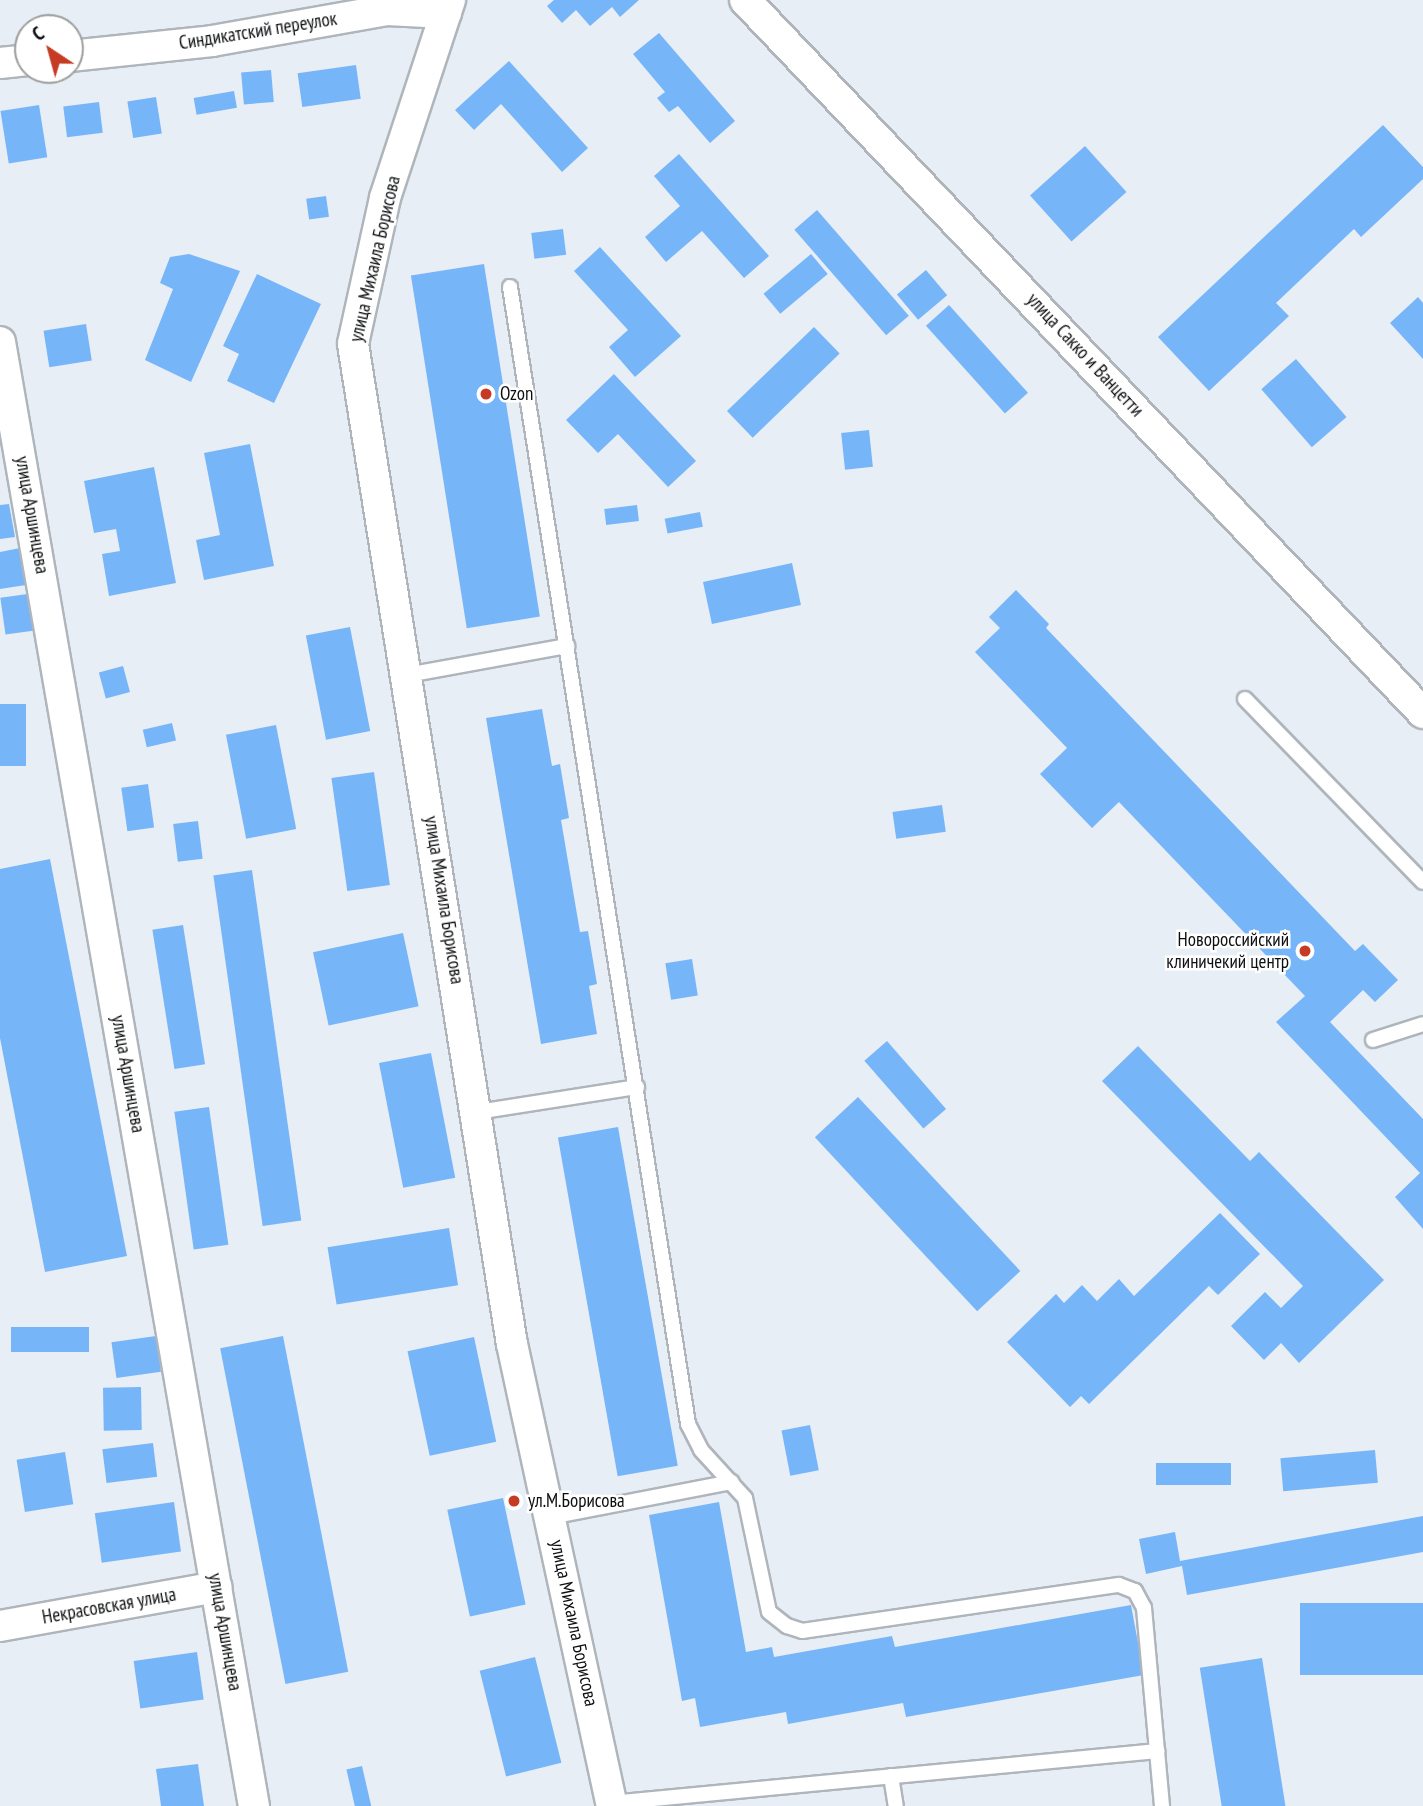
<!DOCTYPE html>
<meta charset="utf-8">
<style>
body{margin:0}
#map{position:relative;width:1423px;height:1806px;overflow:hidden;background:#e8eef5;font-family:"PT Sans Narrow",sans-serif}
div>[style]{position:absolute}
.building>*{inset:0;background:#77b5f9;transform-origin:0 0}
.roads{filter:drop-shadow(2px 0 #afb5bb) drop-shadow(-2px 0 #afb5bb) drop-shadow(0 2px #afb5bb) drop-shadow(0 -2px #afb5bb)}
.service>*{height:14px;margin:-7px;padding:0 7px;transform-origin:7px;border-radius:7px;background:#fff}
.minor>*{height:30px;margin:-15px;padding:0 15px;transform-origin:15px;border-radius:15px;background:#fff}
.dots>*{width:19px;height:19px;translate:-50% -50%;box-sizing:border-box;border:4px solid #fff;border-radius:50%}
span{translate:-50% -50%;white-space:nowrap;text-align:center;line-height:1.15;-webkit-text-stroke:5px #fff;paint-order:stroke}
.street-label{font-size:19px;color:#0c0e10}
.poi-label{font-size:19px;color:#0c0e10}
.left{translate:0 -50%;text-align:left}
.right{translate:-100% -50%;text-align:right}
.north{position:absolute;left:14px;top:14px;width:70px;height:70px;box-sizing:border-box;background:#fff;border:2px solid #9e9f9f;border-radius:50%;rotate:324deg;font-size:19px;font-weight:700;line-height:28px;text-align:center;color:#0c0e10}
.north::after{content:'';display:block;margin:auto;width:24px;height:32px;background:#c63b24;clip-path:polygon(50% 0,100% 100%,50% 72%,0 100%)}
</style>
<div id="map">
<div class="building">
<i style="clip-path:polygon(554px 0,639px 0,620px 17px,612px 7px,590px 26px,576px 10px,562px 23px,547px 6px)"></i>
<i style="clip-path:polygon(659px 33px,735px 121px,710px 143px,678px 106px,669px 112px,657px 98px,665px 92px,633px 54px)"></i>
<i style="clip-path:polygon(509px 61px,588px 148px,562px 172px,501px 104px,474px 130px,455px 110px)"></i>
<i style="left:356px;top:65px;width:34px;height:59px;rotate:82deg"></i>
<i style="left:271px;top:70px;width:32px;height:30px;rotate:85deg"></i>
<i style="left:234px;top:91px;width:17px;height:41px;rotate:80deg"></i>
<i style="left:156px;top:97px;width:37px;height:29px;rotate:81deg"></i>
<i style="left:99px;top:102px;width:31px;height:36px;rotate:83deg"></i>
<i style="left:39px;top:105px;width:53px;height:39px;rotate:81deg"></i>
<i style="clip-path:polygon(1383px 125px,1423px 167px,1423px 179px,1361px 237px,1354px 229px,1276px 303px,1289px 316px,1209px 391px,1158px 337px)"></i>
<i style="left:1085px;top:146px;width:62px;height:74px;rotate:48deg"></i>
<i style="clip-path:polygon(679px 154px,769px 256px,744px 278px,702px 231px,666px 262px,645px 237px,680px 206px,654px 176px)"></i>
<i style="left:326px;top:196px;width:21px;height:20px;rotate:82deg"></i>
<i style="left:817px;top:210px;width:140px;height:30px;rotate:49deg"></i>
<i style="left:563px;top:229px;width:26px;height:32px;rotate:83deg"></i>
<i style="clip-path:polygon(600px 247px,681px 336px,635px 377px,609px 347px,628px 330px,574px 271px)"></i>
<i style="clip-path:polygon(189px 254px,240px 271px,191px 382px,145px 360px,173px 289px,160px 283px,170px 257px)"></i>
<i style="left:811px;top:254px;width:26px;height:62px;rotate:50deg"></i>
<i style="left:484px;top:264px;width:357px;height:74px;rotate:81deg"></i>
<i style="left:926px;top:270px;width:33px;height:38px;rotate:50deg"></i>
<i style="clip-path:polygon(257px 274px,321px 304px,274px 403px,227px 381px,239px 354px,223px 346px)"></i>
<i style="clip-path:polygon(1418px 297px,1423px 303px,1423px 359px,1390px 323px)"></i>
<i style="left:949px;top:305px;width:118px;height:31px;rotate:48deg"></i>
<i style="left:86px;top:324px;width:37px;height:43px;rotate:81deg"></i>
<i style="left:814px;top:327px;width:37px;height:121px;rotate:46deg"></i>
<i style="left:1296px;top:359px;width:77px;height:46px;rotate:49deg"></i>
<i style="clip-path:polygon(614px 374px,696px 461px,668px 487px,618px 434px,598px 453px,566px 420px)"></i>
<i style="left:869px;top:430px;width:37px;height:28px;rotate:84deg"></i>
<i style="clip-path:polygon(250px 444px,274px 566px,204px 580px,196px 540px,220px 535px,204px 453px)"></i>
<i style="clip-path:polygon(154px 467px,176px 583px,109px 596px,102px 554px,120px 551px,116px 529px,94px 533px,84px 481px)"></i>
<i style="clip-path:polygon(9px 504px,15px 537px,0 539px,0 505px)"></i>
<i style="left:637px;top:505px;width:16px;height:33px;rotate:83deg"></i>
<i style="left:700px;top:512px;width:15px;height:36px;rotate:79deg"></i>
<i style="clip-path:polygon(20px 548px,26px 585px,0 589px,0 552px)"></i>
<i style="left:792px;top:563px;width:43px;height:91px;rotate:78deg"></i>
<i style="clip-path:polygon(1016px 590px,1049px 624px,1046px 628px,1355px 951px,1363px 944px,1398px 980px,1375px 1002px,1363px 990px,1330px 1022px,1423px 1119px,1423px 1229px,1395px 1197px,1420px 1173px,1276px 1022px,1305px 996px,1119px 802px,1092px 828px,1040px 774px,1067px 748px,975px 652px,1000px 628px,989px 617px)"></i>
<i style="left:35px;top:593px;width:37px;height:35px;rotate:82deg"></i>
<i style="left:350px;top:627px;width:106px;height:45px;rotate:79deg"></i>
<i style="left:123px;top:666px;width:27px;height:25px;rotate:75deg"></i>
<i style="left:0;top:704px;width:26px;height:62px"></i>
<i style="clip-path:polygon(542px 709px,552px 766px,560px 764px,569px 818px,561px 820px,580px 932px,588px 931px,597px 984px,589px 986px,597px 1034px,541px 1044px,486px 718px)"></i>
<i style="left:172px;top:723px;width:18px;height:30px;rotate:77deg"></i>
<i style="left:276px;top:725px;width:106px;height:51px;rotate:79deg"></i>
<i style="left:374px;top:772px;width:114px;height:43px;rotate:82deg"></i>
<i style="left:148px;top:784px;width:44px;height:27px;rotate:82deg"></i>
<i style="left:942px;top:805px;width:27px;height:50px;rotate:82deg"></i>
<i style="left:198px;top:821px;width:38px;height:25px;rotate:83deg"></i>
<i style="clip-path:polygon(50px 859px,127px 1256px,45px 1272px,0 1038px,0 869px)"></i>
<i style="left:252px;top:870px;width:354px;height:39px;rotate:82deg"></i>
<i style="left:183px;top:925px;width:141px;height:31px;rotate:81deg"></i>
<i style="left:403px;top:933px;width:75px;height:92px;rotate:78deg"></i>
<i style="left:692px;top:959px;width:37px;height:27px;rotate:81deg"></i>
<i style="left:887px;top:1041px;width:90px;height:30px;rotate:49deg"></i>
<i style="clip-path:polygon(1138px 1046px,1250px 1161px,1259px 1152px,1384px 1280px,1299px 1363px,1281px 1343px,1264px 1360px,1231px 1326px,1265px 1292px,1281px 1308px,1303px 1286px,1102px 1081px)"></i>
<i style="left:431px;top:1053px;width:127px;height:53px;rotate:79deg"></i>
<i style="left:858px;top:1097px;width:238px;height:59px;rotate:47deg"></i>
<i style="left:209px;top:1107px;width:139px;height:35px;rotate:82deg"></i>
<i style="left:618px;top:1127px;width:344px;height:61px;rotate:80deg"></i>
<i style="clip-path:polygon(1220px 1213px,1260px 1254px,1218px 1295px,1209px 1286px,1089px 1404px,1081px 1396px,1070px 1407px,1007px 1342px,1056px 1294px,1064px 1303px,1082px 1285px,1097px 1301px,1119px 1279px,1134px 1296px)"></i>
<i style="left:449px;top:1228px;width:58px;height:123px;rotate:81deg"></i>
<i style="left:11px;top:1327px;width:78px;height:25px"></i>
<i style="left:156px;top:1336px;width:36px;height:45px;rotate:82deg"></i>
<i style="left:283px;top:1336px;width:342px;height:64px;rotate:79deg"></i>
<i style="left:474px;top:1337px;width:107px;height:68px;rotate:78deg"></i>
<i style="left:141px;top:1387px;width:43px;height:38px;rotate:89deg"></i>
<i style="left:810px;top:1425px;width:46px;height:29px;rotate:79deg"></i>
<i style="left:153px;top:1443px;width:34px;height:51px;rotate:83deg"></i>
<i style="left:1375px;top:1450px;width:33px;height:95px;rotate:85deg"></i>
<i style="left:65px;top:1452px;width:53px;height:49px;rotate:81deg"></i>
<i style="left:1231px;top:1463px;width:22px;height:75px;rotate:90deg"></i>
<i style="left:503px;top:1498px;width:109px;height:57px;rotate:78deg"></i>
<i style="left:174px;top:1502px;width:50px;height:80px;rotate:82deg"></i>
<i style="clip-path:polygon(719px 1502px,746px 1652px,772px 1647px,774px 1657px,892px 1636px,895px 1647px,1131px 1605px,1144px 1675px,906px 1717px,903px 1703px,788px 1724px,786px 1712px,700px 1727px,695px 1698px,682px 1701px,649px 1515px)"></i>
<i style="clip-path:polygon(1423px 1516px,1423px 1552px,1187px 1595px,1182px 1566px,1146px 1574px,1139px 1539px,1175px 1532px,1180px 1561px)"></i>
<i style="left:1423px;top:1603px;width:72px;height:123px;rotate:90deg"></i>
<i style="left:197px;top:1652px;width:48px;height:64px;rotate:82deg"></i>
<i style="left:535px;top:1657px;width:109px;height:57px;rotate:76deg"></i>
<i style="left:1262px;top:1658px;width:150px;height:63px;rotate:81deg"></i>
<i style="clip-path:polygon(198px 1764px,204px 1806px,161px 1806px,156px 1769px)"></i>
<i style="left:362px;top:1766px;width:41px;height:16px;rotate:77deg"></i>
</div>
<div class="roads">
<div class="service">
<i style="left:510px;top:287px;width:1151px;rotate:81.1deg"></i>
<i style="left:688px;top:1424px;width:29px;rotate:63deg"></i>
<i style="left:701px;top:1450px;width:65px;rotate:47.5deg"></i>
<i style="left:745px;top:1498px;width:116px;rotate:78.1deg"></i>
<i style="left:769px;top:1612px;width:23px;rotate:38deg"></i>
<i style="left:787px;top:1626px;width:16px;rotate:18deg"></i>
<i style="left:802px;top:1631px;width:320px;rotate:-8.3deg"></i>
<i style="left:1119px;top:1585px;width:17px;rotate:21deg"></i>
<i style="left:1135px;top:1591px;width:19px;rotate:62deg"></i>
<i style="left:1144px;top:1608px;width:199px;rotate:84.8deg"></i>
<i style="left:407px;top:675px;width:163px;rotate:-10.3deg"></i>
<i style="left:1245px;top:699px;width:255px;rotate:45.8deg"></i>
<i style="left:1373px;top:1040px;width:52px;rotate:-17.7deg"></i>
<i style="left:477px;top:1112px;width:162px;rotate:-8.9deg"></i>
<i style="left:550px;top:1517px;width:185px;rotate:-10.9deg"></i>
<i style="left:891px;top:1776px;width:30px;rotate:81deg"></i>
<i style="left:611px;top:1803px;width:549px;rotate:-5.43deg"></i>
</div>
<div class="minor">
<i style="left:450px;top:0;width:208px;rotate:108.2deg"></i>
<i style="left:385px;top:198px;width:149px;rotate:102.4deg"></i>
<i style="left:353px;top:344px;width:1013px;rotate:80.97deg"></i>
<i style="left:512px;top:1344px;width:473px;rotate:77.8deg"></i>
<i style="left:745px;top:0;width:984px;rotate:46.44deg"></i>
<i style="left:70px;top:56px;width:143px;rotate:-6deg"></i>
<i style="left:212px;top:41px;width:178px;rotate:-10deg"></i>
<i style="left:387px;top:10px;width:59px;rotate:2.9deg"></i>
<i style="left:0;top:63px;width:28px;rotate:-6deg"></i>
<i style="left:0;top:342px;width:1486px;rotate:80.16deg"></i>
<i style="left:0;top:1626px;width:220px;rotate:-10.2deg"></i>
</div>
</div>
<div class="dots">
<i style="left:486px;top:394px;background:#c63b24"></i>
<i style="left:1305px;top:951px;background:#c63b24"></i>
<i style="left:514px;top:1501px;background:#c63b24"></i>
</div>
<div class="street-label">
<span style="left:258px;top:31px;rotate:-9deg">Синдикатский переулок</span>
<span style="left:375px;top:259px;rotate:-77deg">улица Михаила Борисова</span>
<span style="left:1085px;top:355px;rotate:47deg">улица Сакко и Ванцетти</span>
<span style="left:32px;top:515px;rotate:80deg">улица Аршинцева</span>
<span style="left:444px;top:900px;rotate:81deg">улица Михаила Борисова</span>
<span style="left:128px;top:1074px;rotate:80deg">улица Аршинцева</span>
<span style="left:109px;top:1606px;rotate:-10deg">Некрасовская улица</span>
<span style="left:574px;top:1623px;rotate:78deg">улица Михаила Борисова</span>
<span style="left:225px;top:1632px;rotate:80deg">улица Аршинцева</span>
</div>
<div class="poi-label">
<span class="left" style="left:500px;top:394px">Ozon</span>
<span class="right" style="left:1289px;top:951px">Новороссийский<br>клиничекий центр</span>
<span class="left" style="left:528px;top:1501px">ул.М.Борисова</span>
</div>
<div class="north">С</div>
</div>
